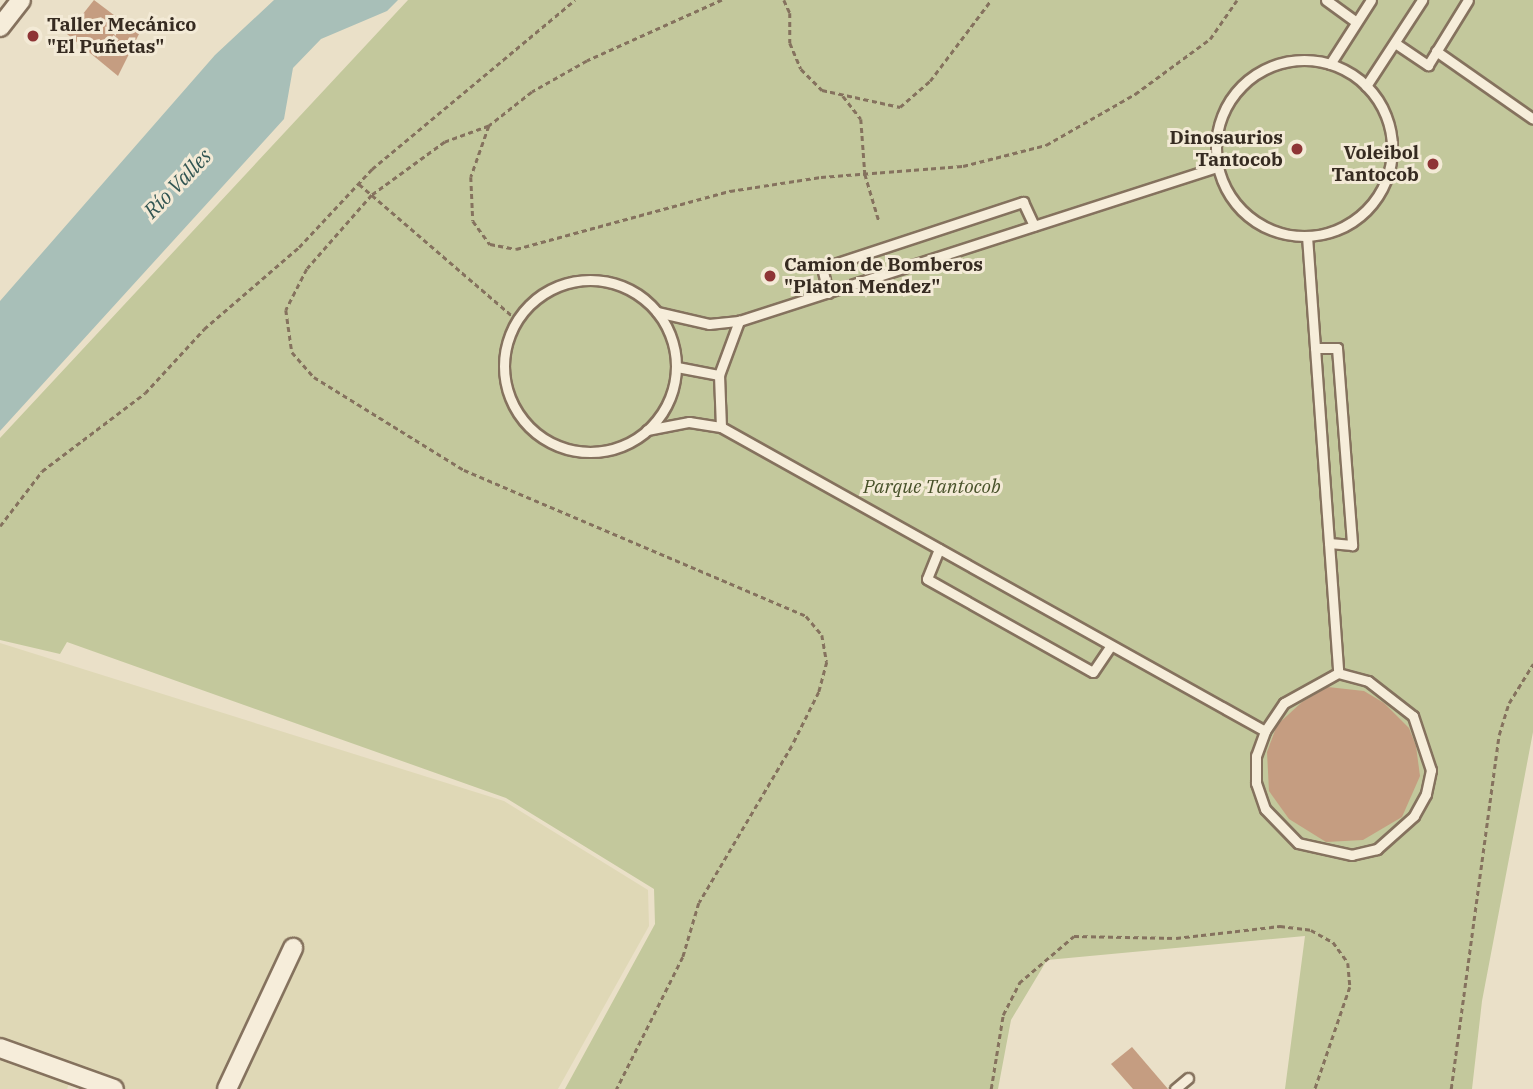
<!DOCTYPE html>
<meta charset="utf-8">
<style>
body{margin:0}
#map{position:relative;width:1533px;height:1089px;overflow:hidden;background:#eae0c8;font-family:"IBM Plex Serif",serif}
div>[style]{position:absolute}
.farmland>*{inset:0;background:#dfd8b6}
.green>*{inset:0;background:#c3c89c}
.water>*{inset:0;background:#a8bfb8}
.building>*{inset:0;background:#c59d81}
.path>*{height:2.5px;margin-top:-1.25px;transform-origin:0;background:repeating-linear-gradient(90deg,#85725e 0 5px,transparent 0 8.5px)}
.roads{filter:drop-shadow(2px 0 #85725e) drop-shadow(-2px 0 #85725e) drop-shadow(0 2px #85725e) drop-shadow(0 -2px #85725e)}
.lane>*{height:9px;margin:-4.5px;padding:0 4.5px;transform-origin:4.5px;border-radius:4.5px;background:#f6edda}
.lane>.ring{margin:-4.5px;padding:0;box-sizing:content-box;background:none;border:9px solid #f6edda;border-radius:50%}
.street>*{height:18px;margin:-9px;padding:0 9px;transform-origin:9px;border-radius:9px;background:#f6edda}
.dots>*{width:19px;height:19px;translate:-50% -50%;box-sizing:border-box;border:4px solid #f3ead6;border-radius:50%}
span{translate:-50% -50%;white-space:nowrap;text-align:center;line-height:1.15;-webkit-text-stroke:6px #f3ead6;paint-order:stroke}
.poi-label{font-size:19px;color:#362b21;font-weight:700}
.left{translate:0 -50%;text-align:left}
.right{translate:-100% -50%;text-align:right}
.park-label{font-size:19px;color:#475129;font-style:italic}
.water-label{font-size:21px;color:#315552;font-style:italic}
</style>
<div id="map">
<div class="farmland">
<i style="clip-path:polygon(0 643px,504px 801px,648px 890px,649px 926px,558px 1089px,120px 1089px,74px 1072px,67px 1089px,0 1089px)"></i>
</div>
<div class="green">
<i style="clip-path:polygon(408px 0,1533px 0,1533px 732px,1482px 1001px,1472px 1089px,1285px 1089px,1305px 936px,1047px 960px,1011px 1020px,998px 1089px,565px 1089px,655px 924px,654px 889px,506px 798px,67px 642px,60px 654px,0 640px,0 438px)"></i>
</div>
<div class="water">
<i style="clip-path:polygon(274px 0,398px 0,387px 11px,321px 39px,293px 68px,284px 119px,0 431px,0 301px,215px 55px)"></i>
</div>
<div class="building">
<i style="clip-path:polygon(94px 0,139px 34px,118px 76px,67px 34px)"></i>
<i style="clip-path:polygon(1328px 687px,1364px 691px,1384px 703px,1409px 728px,1416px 746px,1420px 776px,1402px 817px,1363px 840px,1326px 842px,1289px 819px,1269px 791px,1267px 752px,1277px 725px,1302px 702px)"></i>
<i style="clip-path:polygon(1132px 1047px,1168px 1089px,1133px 1089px,1111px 1064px)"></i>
</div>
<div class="path">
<i style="left:722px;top:0;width:148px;rotate:155.7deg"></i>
<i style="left:587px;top:61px;width:63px;rotate:150.6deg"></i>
<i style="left:532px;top:92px;width:55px;rotate:141.7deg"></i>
<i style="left:489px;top:126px;width:54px;rotate:109.4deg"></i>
<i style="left:471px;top:177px;width:44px;rotate:87.4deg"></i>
<i style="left:473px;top:221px;width:29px;rotate:54deg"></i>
<i style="left:490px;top:244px;width:26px;rotate:11deg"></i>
<i style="left:516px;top:249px;width:222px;rotate:-15.2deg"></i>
<i style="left:730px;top:191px;width:92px;rotate:-8.7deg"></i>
<i style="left:821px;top:177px;width:142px;rotate:-4.4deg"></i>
<i style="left:963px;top:166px;width:86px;rotate:-14.2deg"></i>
<i style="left:1046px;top:145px;width:103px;rotate:-29.8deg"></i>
<i style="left:1135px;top:94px;width:93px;rotate:-36.3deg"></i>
<i style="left:1210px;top:39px;width:47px;rotate:-55.3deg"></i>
<i style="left:784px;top:0;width:14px;rotate:65deg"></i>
<i style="left:790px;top:13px;width:30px;rotate:90deg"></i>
<i style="left:790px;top:43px;width:28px;rotate:67deg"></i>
<i style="left:801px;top:69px;width:30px;rotate:45deg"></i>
<i style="left:822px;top:90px;width:80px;rotate:12.3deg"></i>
<i style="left:900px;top:107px;width:40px;rotate:-41deg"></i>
<i style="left:930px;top:81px;width:101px;rotate:-53deg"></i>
<i style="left:843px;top:96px;width:29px;rotate:52deg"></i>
<i style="left:861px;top:119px;width:55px;rotate:85.8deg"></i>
<i style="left:865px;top:174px;width:49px;rotate:73.4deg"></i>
<i style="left:489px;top:126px;width:47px;rotate:160deg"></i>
<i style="left:445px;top:142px;width:90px;rotate:144deg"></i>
<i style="left:372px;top:195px;width:98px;rotate:131.3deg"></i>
<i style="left:307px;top:269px;width:46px;rotate:117.1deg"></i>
<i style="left:286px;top:310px;width:42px;rotate:81.9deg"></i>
<i style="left:292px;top:352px;width:33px;rotate:49deg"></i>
<i style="left:314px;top:377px;width:176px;rotate:31.8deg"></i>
<i style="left:464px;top:470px;width:372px;rotate:23.1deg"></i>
<i style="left:806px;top:616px;width:25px;rotate:50deg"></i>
<i style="left:822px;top:635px;width:27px;rotate:80deg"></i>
<i style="left:827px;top:662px;width:31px;rotate:105deg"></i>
<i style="left:819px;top:692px;width:60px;rotate:116.6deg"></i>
<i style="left:792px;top:746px;width:182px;rotate:120.6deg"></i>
<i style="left:699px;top:903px;width:56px;rotate:106.5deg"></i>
<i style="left:683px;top:957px;width:148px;rotate:116.6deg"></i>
<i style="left:359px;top:184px;width:208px;rotate:40.7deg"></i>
<i style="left:0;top:526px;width:69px;rotate:-52.6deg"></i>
<i style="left:42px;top:471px;width:129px;rotate:-37.1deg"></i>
<i style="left:145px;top:393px;width:87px;rotate:-47.3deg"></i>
<i style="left:204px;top:329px;width:125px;rotate:-40.8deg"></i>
<i style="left:299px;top:247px;width:107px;rotate:-46.9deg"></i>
<i style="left:372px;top:169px;width:264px;rotate:-39.8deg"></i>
<i style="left:991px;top:1089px;width:75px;rotate:-80.8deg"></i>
<i style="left:1003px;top:1015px;width:36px;rotate:-63deg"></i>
<i style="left:1019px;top:983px;width:72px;rotate:-40.5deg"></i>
<i style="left:1074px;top:936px;width:102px;rotate:1.1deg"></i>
<i style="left:1176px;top:938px;width:105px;rotate:-6.6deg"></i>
<i style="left:1280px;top:926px;width:31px;rotate:7deg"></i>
<i style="left:1311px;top:930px;width:25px;rotate:29deg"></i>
<i style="left:1333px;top:942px;width:26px;rotate:54deg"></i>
<i style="left:1348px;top:963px;width:24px;rotate:85deg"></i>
<i style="left:1350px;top:987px;width:108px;rotate:108.9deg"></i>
<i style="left:1451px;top:1089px;width:357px;rotate:-82.3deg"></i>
<i style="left:1499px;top:735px;width:34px;rotate:-73deg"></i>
<i style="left:1509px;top:703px;width:46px;rotate:-58.4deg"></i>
</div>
<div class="roads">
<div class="lane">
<i style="left:1326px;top:0;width:37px;rotate:36deg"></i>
<i style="left:1395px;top:43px;width:40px;rotate:34deg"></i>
<i style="left:1428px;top:65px;width:76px;rotate:-58.4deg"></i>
<i style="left:1436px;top:51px;width:118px;rotate:35deg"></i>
<i class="ring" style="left:1216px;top:60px;width:167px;height:167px"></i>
<i style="left:1330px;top:64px;width:76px;rotate:-57.4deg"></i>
<i style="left:1366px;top:86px;width:103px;rotate:-56.9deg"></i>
<i style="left:1307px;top:236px;width:438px;rotate:85.9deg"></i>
<i class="ring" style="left:504px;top:280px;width:163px;height:163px"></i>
<i style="left:828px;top:293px;width:26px;rotate:-103deg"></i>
<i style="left:822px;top:268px;width:212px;rotate:-18.2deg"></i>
<i style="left:1023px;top:202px;width:26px;rotate:65deg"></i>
<i style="left:657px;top:312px;width:53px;rotate:13deg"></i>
<i style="left:709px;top:324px;width:30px;rotate:-6deg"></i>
<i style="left:739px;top:321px;width:502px;rotate:-17.86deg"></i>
<i style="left:1315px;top:348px;width:22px"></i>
<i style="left:1337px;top:348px;width:198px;rotate:85.6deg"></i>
<i style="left:1352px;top:545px;width:23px;rotate:-175deg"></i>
<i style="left:677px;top:367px;width:43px;rotate:10.8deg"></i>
<i style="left:721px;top:427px;width:52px;rotate:-92.2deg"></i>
<i style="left:719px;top:375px;width:58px;rotate:-69.7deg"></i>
<i style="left:647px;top:430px;width:43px;rotate:-10.8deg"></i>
<i style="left:689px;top:422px;width:32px;rotate:9deg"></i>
<i style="left:721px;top:427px;width:623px;rotate:29.2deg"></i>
<i style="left:939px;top:549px;width:32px;rotate:112deg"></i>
<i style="left:927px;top:579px;width:190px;rotate:29.3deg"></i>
<i style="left:1093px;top:672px;width:32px;rotate:-56deg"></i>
<i style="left:1338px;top:673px;width:31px;rotate:15deg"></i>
<i style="left:1368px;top:681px;width:57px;rotate:37.9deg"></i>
<i style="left:1413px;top:716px;width:57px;rotate:71.6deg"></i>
<i style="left:1431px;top:770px;width:25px;rotate:102deg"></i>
<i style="left:1426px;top:794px;width:25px;rotate:119deg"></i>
<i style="left:1414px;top:816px;width:50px;rotate:138.3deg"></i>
<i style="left:1377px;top:849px;width:26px;rotate:167deg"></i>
<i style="left:1352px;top:855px;width:55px;rotate:-167.5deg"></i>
<i style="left:1298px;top:843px;width:47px;rotate:-134.1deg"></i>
<i style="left:1265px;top:809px;width:28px;rotate:-109deg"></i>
<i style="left:1256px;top:783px;width:27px;rotate:-90deg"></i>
<i style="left:1256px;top:756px;width:27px;rotate:-70deg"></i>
<i style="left:1265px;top:731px;width:34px;rotate:-56deg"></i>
<i style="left:1284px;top:703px;width:62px;rotate:-29.1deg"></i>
<i style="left:1175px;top:1089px;width:17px;rotate:-40deg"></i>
</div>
<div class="street">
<i style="left:0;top:27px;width:34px;rotate:-52deg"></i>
<i style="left:0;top:1048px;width:121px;rotate:19.8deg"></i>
<i style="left:227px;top:1089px;width:156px;rotate:-64.9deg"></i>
</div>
</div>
<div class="dots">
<i style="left:33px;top:36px;background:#8e3435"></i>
<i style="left:1297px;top:149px;background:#8e3435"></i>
<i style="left:1433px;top:164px;background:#8e3435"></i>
<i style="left:770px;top:276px;background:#8e3435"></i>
</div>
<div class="poi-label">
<span class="left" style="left:47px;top:36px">Taller Mecánico<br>"El Puñetas"</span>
<span class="right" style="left:1283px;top:149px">Dinosaurios<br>Tantocob</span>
<span class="right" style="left:1419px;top:164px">Voleibol<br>Tantocob</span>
<span class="left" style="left:784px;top:276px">Camion de Bomberos<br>"Platon Mendez"</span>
</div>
<div class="park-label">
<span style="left:932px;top:487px">Parque Tantocob</span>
</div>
<div class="water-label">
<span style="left:177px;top:183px;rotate:-46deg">Río Valles</span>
</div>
</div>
